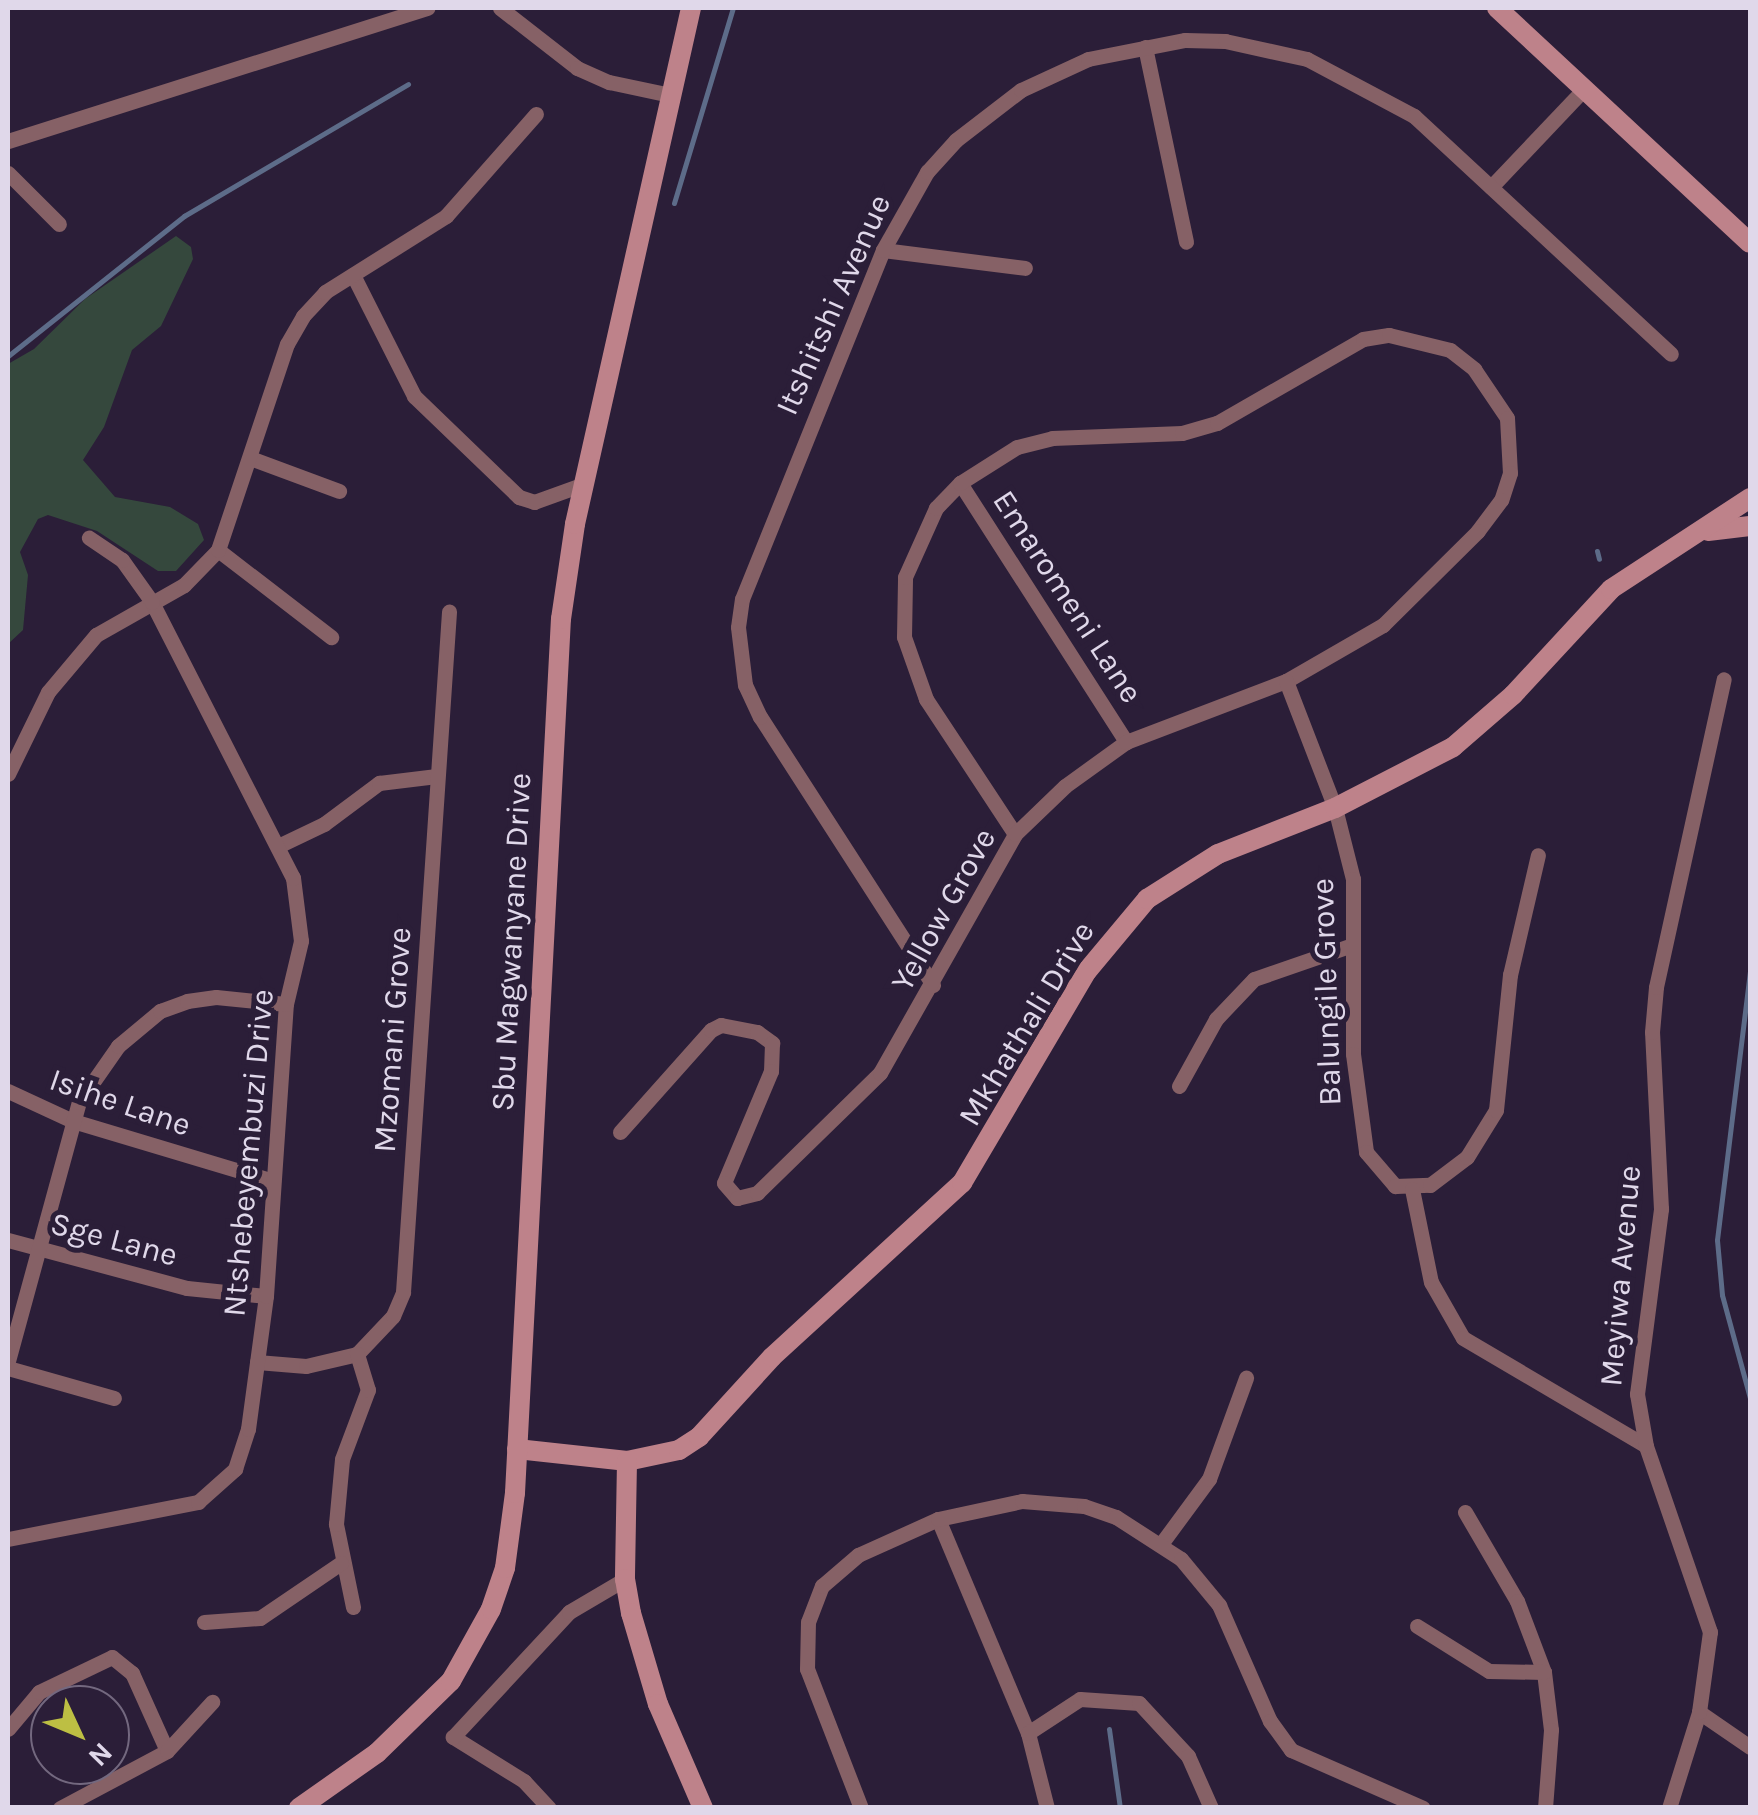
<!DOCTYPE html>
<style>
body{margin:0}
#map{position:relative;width:1758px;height:1815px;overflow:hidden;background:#2b1e38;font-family:Karla,sans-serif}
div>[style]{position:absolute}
.green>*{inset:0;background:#35483d}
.stream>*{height:5px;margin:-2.5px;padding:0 2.5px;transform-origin:2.5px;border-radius:2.5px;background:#5d6c89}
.street>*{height:15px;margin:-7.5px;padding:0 7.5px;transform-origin:7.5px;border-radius:7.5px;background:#866166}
.secondary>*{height:20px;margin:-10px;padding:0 10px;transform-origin:10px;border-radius:10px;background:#be828a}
span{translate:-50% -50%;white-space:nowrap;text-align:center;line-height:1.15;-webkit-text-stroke:10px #2b1e38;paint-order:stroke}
.street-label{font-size:32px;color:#e0d8ea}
.frame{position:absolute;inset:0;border:10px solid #e0d8ea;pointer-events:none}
.north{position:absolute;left:30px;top:1685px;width:100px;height:100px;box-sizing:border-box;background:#2b1e38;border:2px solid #73687f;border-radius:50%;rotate:134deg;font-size:28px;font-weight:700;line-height:40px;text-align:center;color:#e0d8ea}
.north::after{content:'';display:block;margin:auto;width:35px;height:45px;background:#bdbf43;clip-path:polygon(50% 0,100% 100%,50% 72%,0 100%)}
</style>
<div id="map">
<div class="green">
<i style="clip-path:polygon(176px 236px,191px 247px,193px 259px,161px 326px,132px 350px,104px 427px,83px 460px,115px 497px,170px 507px,198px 524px,204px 540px,176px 571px,158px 571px,97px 531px,48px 515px,38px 519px,20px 552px,28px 575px,23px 630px,8px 644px,8px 364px,34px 349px,85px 299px)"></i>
</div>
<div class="stream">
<i style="left:674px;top:203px;width:204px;rotate:-73.2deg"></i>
<i style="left:8px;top:356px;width:225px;rotate:-38.5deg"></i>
<i style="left:184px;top:216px;width:260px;rotate:-30.5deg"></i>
<i style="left:1597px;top:551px;width:8px;rotate:76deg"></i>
<i style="left:1750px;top:971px;width:271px;rotate:97deg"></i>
<i style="left:1717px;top:1240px;width:55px;rotate:84.8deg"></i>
<i style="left:1722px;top:1295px;width:107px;rotate:74.8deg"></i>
<i style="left:1109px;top:1729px;width:80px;rotate:82.1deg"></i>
</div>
<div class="street">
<i style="left:500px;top:8px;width:98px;rotate:37.9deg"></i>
<i style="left:577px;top:68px;width:35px;rotate:24deg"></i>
<i style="left:609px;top:82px;width:62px;rotate:12deg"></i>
<i style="left:1145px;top:47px;width:199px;rotate:78.1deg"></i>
<i style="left:8px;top:141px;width:440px;rotate:-17.6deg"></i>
<i style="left:8px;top:173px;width:72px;rotate:45deg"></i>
<i style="left:1491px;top:187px;width:137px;rotate:-46.5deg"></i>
<i style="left:883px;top:250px;width:143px;rotate:7.2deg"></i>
<i style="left:353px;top:275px;width:136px;rotate:63.2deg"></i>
<i style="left:414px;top:396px;width:146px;rotate:43.9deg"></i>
<i style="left:519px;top:497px;width:16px;rotate:18deg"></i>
<i style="left:534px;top:502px;width:53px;rotate:-19.8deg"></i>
<i style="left:250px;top:458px;width:95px;rotate:20.3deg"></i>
<i style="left:960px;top:483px;width:308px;rotate:57.3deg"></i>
<i style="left:218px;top:550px;width:143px;rotate:37.6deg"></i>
<i style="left:8px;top:774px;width:91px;rotate:-64deg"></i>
<i style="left:48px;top:692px;width:75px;rotate:-49.9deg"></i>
<i style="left:96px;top:635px;width:101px;rotate:-29.6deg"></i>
<i style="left:184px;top:585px;width:49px;rotate:-45.8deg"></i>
<i style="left:218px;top:550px;width:217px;rotate:-71.5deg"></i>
<i style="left:287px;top:344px;width:32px;rotate:-60deg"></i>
<i style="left:303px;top:316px;width:33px;rotate:-47deg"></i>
<i style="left:325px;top:292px;width:143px;rotate:-32.1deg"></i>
<i style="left:446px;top:216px;width:136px;rotate:-48.6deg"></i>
<i style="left:1015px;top:834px;width:162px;rotate:-123.4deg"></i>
<i style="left:926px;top:699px;width:66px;rotate:-109.5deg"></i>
<i style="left:904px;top:637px;width:60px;rotate:-89deg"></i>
<i style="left:905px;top:577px;width:76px;rotate:-65.8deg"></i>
<i style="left:936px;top:508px;width:35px;rotate:-46deg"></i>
<i style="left:960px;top:483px;width:67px;rotate:-32.3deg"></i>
<i style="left:1017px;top:447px;width:36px;rotate:-14deg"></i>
<i style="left:1052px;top:438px;width:130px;rotate:-2.2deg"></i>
<i style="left:1182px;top:433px;width:36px;rotate:-16deg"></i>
<i style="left:1217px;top:423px;width:168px;rotate:-29.9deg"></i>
<i style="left:1363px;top:339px;width:26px;rotate:-9deg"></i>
<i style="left:1389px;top:335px;width:63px;rotate:13.8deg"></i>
<i style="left:1450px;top:350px;width:31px;rotate:38deg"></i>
<i style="left:1474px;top:369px;width:59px;rotate:56deg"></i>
<i style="left:1507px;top:418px;width:55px;rotate:86.9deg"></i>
<i style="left:1510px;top:473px;width:28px;rotate:108deg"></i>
<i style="left:1501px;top:500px;width:39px;rotate:127deg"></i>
<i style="left:1478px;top:531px;width:134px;rotate:135.3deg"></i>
<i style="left:1383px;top:625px;width:112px;rotate:150deg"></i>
<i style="left:278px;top:846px;width:51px;rotate:-25.6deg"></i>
<i style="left:324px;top:824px;width:69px;rotate:-36.7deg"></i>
<i style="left:379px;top:783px;width:58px;rotate:-6.9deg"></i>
<i style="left:933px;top:985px;width:319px;rotate:-122.8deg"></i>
<i style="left:760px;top:717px;width:35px;rotate:-115deg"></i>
<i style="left:745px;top:685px;width:58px;rotate:-96.9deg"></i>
<i style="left:738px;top:627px;width:28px;rotate:-82deg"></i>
<i style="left:742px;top:599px;width:376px;rotate:-68deg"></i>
<i style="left:883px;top:250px;width:90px;rotate:-60.6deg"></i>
<i style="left:927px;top:172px;width:43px;rotate:-47.8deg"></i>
<i style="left:956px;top:140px;width:82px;rotate:-37.6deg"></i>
<i style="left:1021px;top:90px;width:74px;rotate:-24.8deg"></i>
<i style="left:1088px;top:59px;width:99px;rotate:-11.1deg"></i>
<i style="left:1185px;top:40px;width:40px;rotate:1.4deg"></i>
<i style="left:1225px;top:41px;width:84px;rotate:12.4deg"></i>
<i style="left:1307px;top:59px;width:121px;rotate:28deg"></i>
<i style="left:1414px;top:116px;width:350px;rotate:42.8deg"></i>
<i style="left:1179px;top:1086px;width:77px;rotate:-61.1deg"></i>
<i style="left:1216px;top:1019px;width:55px;rotate:-46.5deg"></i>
<i style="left:1254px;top:979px;width:104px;rotate:-19.1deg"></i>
<i style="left:8px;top:1091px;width:72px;rotate:24.8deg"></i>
<i style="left:73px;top:1121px;width:209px;rotate:16.7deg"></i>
<i style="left:620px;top:1132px;width:137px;rotate:-48.3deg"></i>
<i style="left:711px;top:1030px;width:11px;rotate:-27deg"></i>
<i style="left:721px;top:1025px;width:37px;rotate:11deg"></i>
<i style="left:757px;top:1032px;width:19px;rotate:36deg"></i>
<i style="left:772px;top:1043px;width:28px;rotate:92deg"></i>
<i style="left:771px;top:1071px;width:121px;rotate:112.8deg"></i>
<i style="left:724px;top:1183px;width:20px;rotate:49deg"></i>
<i style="left:737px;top:1198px;width:21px;rotate:-14deg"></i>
<i style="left:757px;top:1193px;width:172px;rotate:-44.3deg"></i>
<i style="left:880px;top:1073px;width:274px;rotate:-60.5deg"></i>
<i style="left:1015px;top:834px;width:69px;rotate:-43.8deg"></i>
<i style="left:1065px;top:786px;width:75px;rotate:-35.8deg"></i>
<i style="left:1126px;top:742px;width:171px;rotate:-20.9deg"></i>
<i style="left:1286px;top:681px;width:136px;rotate:68.9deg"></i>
<i style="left:1335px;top:808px;width:73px;rotate:75.8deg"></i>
<i style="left:1353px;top:879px;width:175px;rotate:90deg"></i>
<i style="left:1353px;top:1054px;width:99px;rotate:82.4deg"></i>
<i style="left:1366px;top:1152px;width:45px;rotate:49.5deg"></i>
<i style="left:1395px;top:1186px;width:35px;rotate:-2deg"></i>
<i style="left:1430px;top:1185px;width:46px;rotate:-37.1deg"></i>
<i style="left:1467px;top:1157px;width:55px;rotate:-58.3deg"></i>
<i style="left:1496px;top:1110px;width:136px;rotate:-84.1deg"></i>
<i style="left:1510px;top:975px;width:123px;rotate:-76.9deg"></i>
<i style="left:1412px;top:1189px;width:95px;rotate:78.5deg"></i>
<i style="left:1431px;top:1282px;width:64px;rotate:60.3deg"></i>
<i style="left:1463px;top:1338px;width:212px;rotate:30.5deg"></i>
<i style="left:8px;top:1240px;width:185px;rotate:15deg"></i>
<i style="left:187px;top:1288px;width:79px;rotate:5.8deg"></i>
<i style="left:8px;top:1361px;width:269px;rotate:-74.7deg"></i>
<i style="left:79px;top:1102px;width:68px;rotate:-55.1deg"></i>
<i style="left:118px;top:1046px;width:55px;rotate:-39.8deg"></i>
<i style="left:160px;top:1011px;width:29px;rotate:-20deg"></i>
<i style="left:187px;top:1001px;width:29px;rotate:-8deg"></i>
<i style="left:216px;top:997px;width:70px;rotate:5.7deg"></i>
<i style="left:257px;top:1362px;width:49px;rotate:4.7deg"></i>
<i style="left:306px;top:1366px;width:52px;rotate:-13.2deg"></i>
<i style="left:357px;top:1354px;width:52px;rotate:-46.5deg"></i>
<i style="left:393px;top:1316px;width:26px;rotate:-67deg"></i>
<i style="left:403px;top:1292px;width:682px;rotate:-86.13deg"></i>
<i style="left:8px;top:1368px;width:110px;rotate:15.8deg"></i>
<i style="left:1465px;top:1512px;width:103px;rotate:59.7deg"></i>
<i style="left:1517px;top:1601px;width:76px;rotate:69.2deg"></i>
<i style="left:1544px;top:1672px;width:58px;rotate:83.1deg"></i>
<i style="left:1551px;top:1730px;width:78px;rotate:94.4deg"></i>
<i style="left:938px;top:1519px;width:232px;rotate:67.2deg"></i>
<i style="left:1028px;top:1733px;width:77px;rotate:75.8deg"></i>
<i style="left:8px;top:1539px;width:194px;rotate:-11deg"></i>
<i style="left:198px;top:1502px;width:50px;rotate:-41.7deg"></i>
<i style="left:235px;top:1469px;width:42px;rotate:-72deg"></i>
<i style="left:248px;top:1429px;width:134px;rotate:-82.3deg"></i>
<i style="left:266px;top:1296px;width:293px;rotate:-86.1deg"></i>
<i style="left:286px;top:1004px;width:65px;rotate:-76.6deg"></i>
<i style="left:301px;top:941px;width:64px;rotate:-97.2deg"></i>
<i style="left:293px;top:878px;width:310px;rotate:-117.1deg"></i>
<i style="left:152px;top:602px;width:52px;rotate:-125.5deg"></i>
<i style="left:122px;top:560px;width:40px;rotate:-146deg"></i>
<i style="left:1161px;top:1544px;width:81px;rotate:-53.6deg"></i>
<i style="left:1209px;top:1479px;width:108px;rotate:-69.9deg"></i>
<i style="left:353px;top:1607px;width:85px;rotate:-101.6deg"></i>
<i style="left:336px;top:1524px;width:65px;rotate:-84.7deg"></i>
<i style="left:342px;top:1459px;width:74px;rotate:-69.4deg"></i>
<i style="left:368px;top:1390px;width:38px;rotate:-107deg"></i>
<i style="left:204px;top:1622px;width:56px;rotate:-4.1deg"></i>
<i style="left:260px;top:1618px;width:98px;rotate:-34.2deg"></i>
<i style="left:1417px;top:1626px;width:85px;rotate:32deg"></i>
<i style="left:1489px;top:1671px;width:55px;rotate:1deg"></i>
<i style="left:1699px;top:1712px;width:62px;rotate:34.5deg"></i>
<i style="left:8px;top:1729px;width:48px;rotate:-50deg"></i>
<i style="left:39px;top:1692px;width:81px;rotate:-25.6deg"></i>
<i style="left:112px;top:1657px;width:26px;rotate:39deg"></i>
<i style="left:132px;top:1673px;width:85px;rotate:65.8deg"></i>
<i style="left:1028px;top:1733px;width:62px;rotate:-33.2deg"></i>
<i style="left:1080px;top:1699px;width:59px;rotate:3.9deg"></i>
<i style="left:1139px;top:1703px;width:72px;rotate:47.2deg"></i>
<i style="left:1188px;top:1756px;width:57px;rotate:66.1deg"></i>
<i style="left:60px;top:1808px;width:121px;rotate:-28deg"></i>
<i style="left:167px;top:1751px;width:67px;rotate:-47.4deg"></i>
<i style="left:549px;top:1808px;width:37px;rotate:-133deg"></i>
<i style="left:524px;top:1781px;width:84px;rotate:-148.2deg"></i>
<i style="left:453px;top:1737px;width:171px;rotate:-47.1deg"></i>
<i style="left:569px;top:1612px;width:65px;rotate:-30.5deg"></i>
<i style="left:861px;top:1808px;width:149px;rotate:-111.2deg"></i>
<i style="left:807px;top:1669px;width:47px;rotate:-88.8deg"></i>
<i style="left:808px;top:1622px;width:39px;rotate:-69deg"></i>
<i style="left:822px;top:1586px;width:48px;rotate:-40.7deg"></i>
<i style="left:858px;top:1555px;width:88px;rotate:-24.2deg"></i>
<i style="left:938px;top:1519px;width:86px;rotate:-12.1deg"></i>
<i style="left:1022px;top:1501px;width:62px;rotate:4.6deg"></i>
<i style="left:1084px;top:1506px;width:34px;rotate:19deg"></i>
<i style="left:1116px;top:1517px;width:77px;rotate:32.9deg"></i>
<i style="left:1181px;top:1559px;width:60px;rotate:50.4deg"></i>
<i style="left:1219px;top:1605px;width:127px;rotate:66.3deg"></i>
<i style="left:1270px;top:1721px;width:36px;rotate:54deg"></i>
<i style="left:1291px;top:1750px;width:144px;rotate:23.7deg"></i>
<i style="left:1669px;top:1808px;width:101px;rotate:-72.6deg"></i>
<i style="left:1699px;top:1712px;width:81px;rotate:-82.2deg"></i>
<i style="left:1710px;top:1632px;width:197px;rotate:-109deg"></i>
<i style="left:1646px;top:1446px;width:53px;rotate:-99.8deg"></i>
<i style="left:1637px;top:1394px;width:187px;rotate:-82.6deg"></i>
<i style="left:1661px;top:1209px;width:177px;rotate:-92.9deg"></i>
<i style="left:1652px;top:1032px;width:45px;rotate:-84.9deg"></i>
<i style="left:1656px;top:987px;width:315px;rotate:-77.6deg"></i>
</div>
<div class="secondary">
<i style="left:1497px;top:8px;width:345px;rotate:42.9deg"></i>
<i style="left:1708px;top:531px;width:42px;rotate:-6.8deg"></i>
<i style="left:517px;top:1449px;width:111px;rotate:6.2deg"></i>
<i style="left:627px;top:1461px;width:53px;rotate:-11.9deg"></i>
<i style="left:679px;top:1450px;width:24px;rotate:-33deg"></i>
<i style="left:699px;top:1437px;width:108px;rotate:-47.6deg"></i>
<i style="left:772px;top:1357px;width:258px;rotate:-42.5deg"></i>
<i style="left:962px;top:1183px;width:246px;rotate:-59.5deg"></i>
<i style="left:1087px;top:971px;width:94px;rotate:-50.2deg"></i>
<i style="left:1147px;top:899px;width:84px;rotate:-32.4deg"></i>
<i style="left:1218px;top:854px;width:126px;rotate:-21.5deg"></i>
<i style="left:1335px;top:808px;width:133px;rotate:-27.3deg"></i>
<i style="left:1453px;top:747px;width:79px;rotate:-40.9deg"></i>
<i style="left:1513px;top:695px;width:144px;rotate:-47.2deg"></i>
<i style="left:1611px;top:589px;width:166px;rotate:-33.2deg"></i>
<i style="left:627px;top:1461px;width:118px;rotate:91deg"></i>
<i style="left:625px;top:1579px;width:35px;rotate:80deg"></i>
<i style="left:631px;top:1613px;width:95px;rotate:73.5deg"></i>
<i style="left:658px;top:1704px;width:113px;rotate:66.6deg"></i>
<i style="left:299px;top:1808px;width:95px;rotate:-35.2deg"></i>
<i style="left:377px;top:1753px;width:103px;rotate:-44.2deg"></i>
<i style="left:451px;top:1681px;width:82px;rotate:-60.9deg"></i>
<i style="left:491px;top:1609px;width:43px;rotate:-71.1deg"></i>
<i style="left:505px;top:1568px;width:76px;rotate:-82.4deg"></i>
<i style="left:515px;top:1493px;width:875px;rotate:-86.99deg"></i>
<i style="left:561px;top:619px;width:96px;rotate:-81.6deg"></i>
<i style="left:575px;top:524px;width:529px;rotate:-77.33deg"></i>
</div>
<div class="street-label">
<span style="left:834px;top:305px;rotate:-66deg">Itshitshi Avenue</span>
<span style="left:1067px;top:597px;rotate:57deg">Emaromeni Lane</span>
<span style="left:944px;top:910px;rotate:-61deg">Yellow Grove</span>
<span style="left:512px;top:942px;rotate:-87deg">Sbu Magwanyane Drive</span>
<span style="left:1327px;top:992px;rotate:-92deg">Balungile Grove</span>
<span style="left:1027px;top:1024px;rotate:-59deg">Mkhathali Drive</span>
<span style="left:393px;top:1040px;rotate:-86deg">Mzomani Grove</span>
<span style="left:120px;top:1103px;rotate:19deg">Isihe Lane</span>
<span style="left:249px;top:1153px;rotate:-85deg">Ntshebeyembuzi Drive</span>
<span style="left:114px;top:1240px;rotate:15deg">Sge Lane</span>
<span style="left:1621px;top:1276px;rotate:-85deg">Meyiwa Avenue</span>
</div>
<div class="frame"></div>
<div class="north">N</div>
</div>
